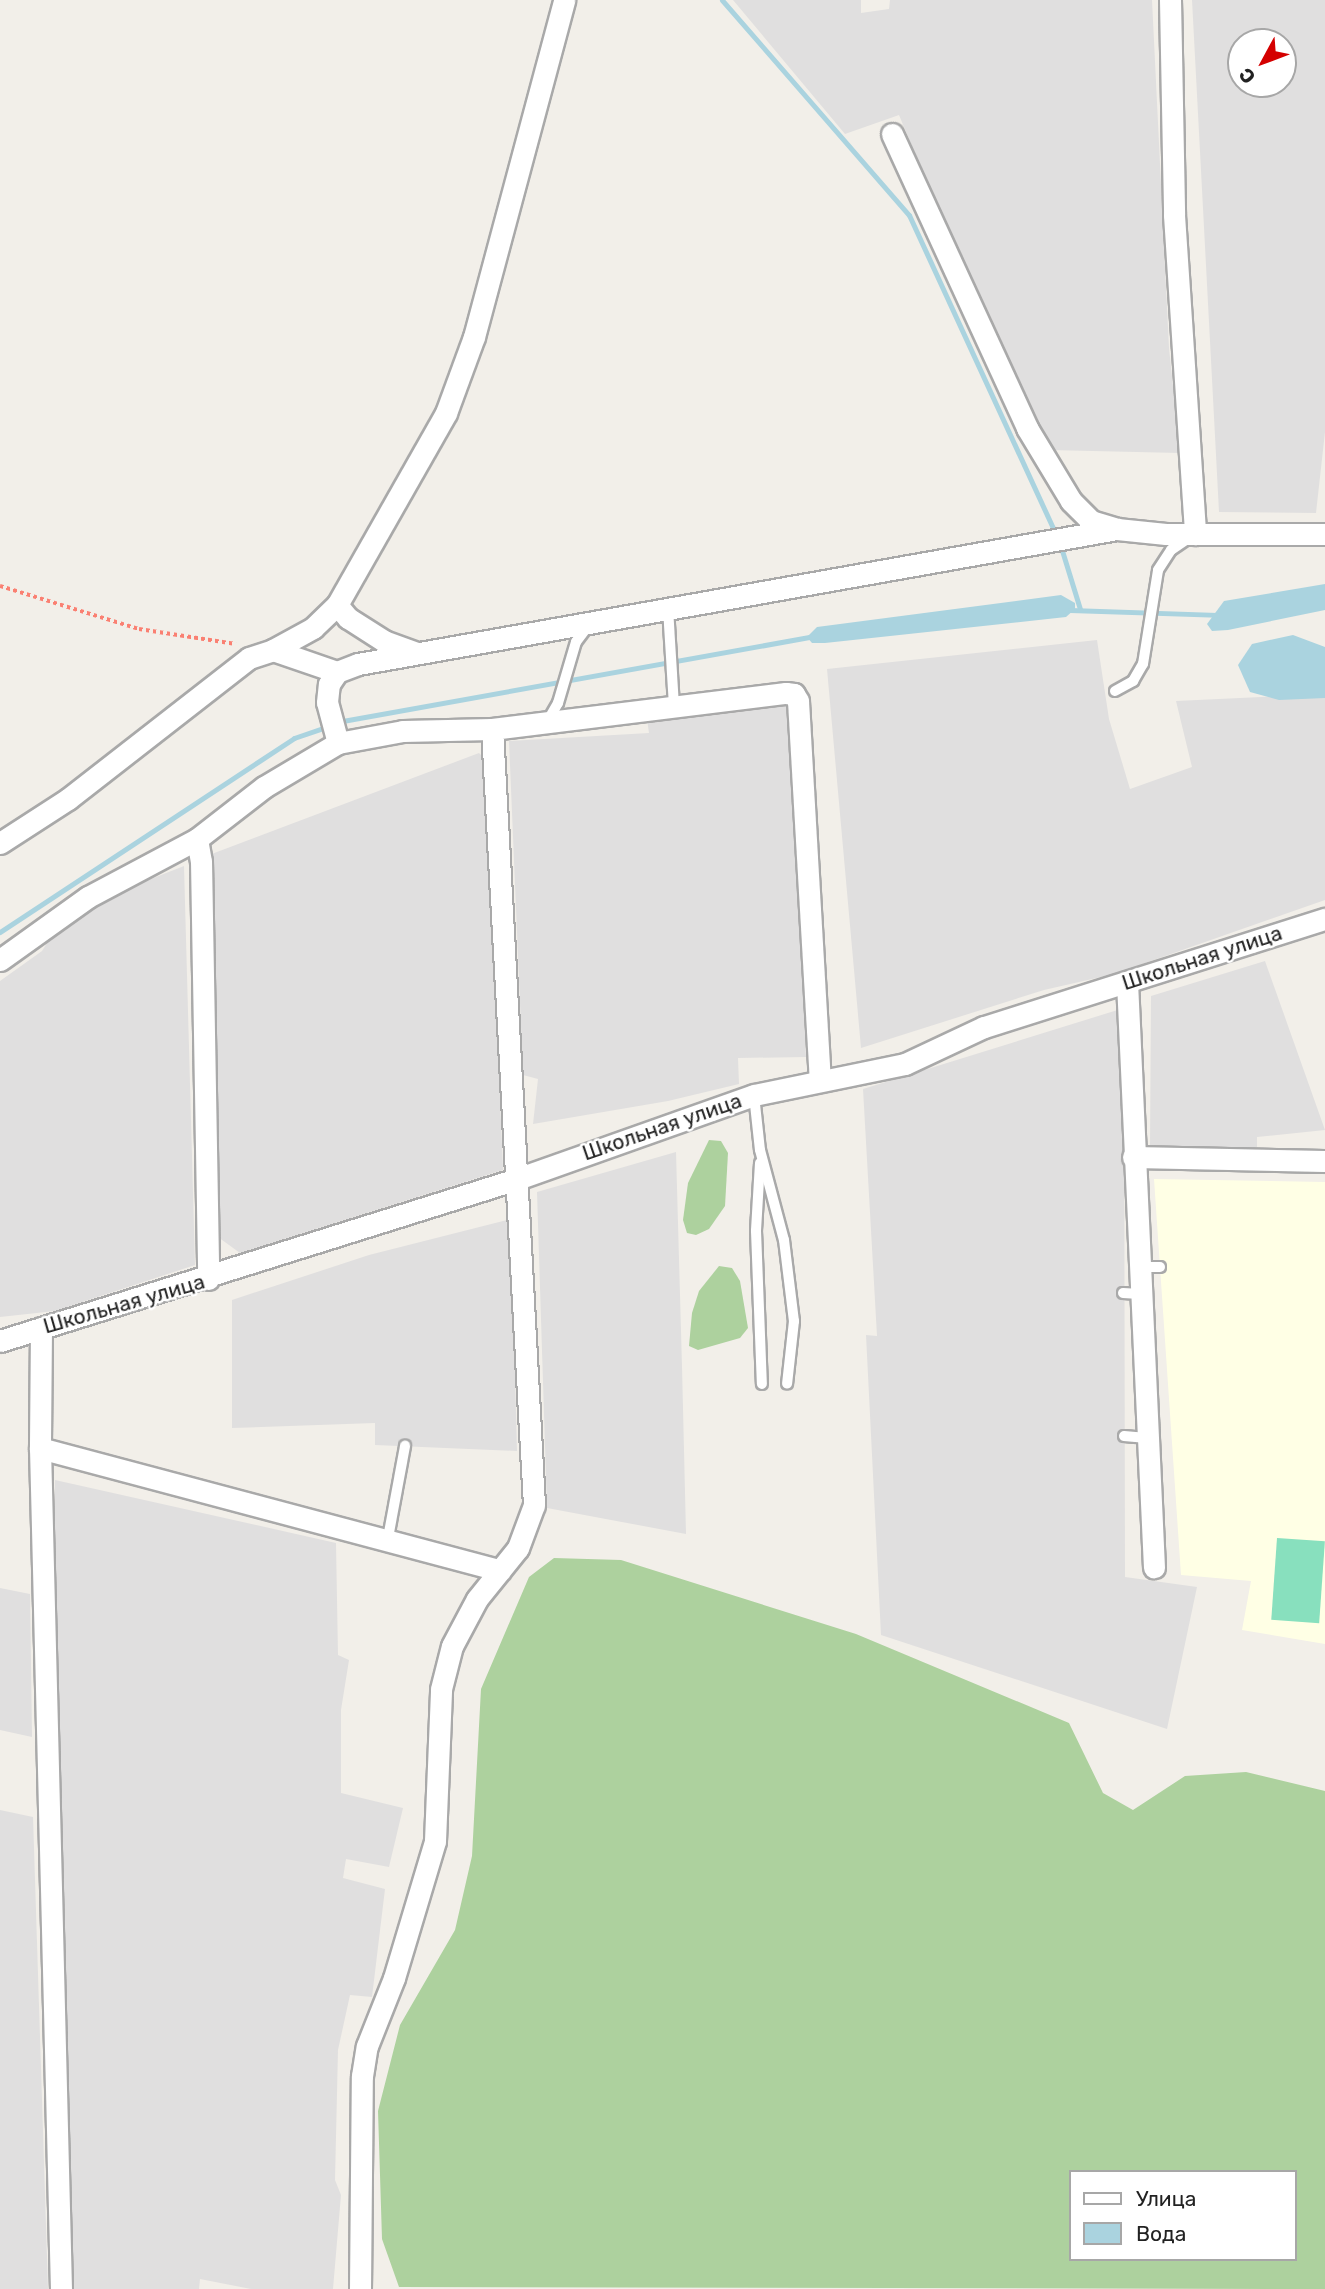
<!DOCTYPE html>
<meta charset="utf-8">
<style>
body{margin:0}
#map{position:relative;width:1325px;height:2289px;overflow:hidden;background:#f2efe9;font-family:Rubik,sans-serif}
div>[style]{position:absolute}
.residential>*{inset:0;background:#e0dfdf}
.education>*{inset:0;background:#ffffe5}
.forest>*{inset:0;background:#add19e}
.pitch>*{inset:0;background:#88e0be;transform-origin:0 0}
.water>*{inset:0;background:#aad3df}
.stream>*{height:5px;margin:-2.5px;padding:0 2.5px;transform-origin:2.5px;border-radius:2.5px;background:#aad3df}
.path>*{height:3.5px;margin-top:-1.75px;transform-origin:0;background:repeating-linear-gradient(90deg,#fa8072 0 3.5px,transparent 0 7px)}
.roads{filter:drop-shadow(2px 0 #a9a9a9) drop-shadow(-2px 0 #a9a9a9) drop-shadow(0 2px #a9a9a9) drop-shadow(0 -2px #a9a9a9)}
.lane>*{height:10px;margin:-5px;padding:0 5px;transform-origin:5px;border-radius:5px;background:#fff}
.street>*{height:21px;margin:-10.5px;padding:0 10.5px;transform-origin:10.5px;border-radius:10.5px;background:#fff}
span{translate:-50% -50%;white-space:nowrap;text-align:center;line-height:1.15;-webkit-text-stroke:5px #fff;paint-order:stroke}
.street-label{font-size:21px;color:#222}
.legend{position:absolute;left:1069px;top:2170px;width:228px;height:91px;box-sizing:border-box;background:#fff;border:2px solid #a7a7a7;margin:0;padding:9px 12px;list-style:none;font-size:21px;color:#222}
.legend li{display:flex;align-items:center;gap:14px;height:35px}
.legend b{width:35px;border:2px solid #a7a7a7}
.north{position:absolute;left:1227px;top:28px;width:70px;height:70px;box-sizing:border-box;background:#fff;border:2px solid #a7a7a7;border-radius:50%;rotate:229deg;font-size:19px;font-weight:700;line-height:28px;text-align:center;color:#222}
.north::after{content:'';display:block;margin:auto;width:24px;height:32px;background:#d40000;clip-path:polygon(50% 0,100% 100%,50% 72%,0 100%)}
</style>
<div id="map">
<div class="residential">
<i style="clip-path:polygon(733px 0,861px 0,861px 13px,889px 9px,890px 0,1152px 0,1169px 348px,1180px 453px,1049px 450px,953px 245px,899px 115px,845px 134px)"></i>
<i style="clip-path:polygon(evenodd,1192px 0,1325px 0,1325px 432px,1316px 513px,1219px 512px,1192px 0,1241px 42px,1283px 42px,1283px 84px,1241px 84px,1241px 42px)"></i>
<i style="clip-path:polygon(1097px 640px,1109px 719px,1130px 789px,1192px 767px,1176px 701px,1325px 694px,1325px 900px,1114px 974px,1044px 990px,861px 1048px,827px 669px)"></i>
<i style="clip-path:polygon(790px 701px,806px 1057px,738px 1058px,739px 1084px,668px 1101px,533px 1124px,538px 1079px,523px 1075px,509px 741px,649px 733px,647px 719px)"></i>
<i style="clip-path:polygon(479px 753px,486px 760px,503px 1170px,240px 1253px,218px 1237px,209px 855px)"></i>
<i style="clip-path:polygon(184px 866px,195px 1265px,55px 1311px,0 1317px,0 981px,42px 951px,57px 927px,100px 899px)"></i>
<i style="clip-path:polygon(1265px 961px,1325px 1130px,1257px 1137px,1257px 1147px,1150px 1147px,1151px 996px)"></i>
<i style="clip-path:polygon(1124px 1008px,1125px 1577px,1197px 1587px,1167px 1729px,881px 1635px,866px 1335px,877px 1336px,863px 1089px)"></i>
<i style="clip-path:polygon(676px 1152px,682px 1367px,686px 1534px,547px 1508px,537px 1192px)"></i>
<i style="clip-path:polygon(511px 1219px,517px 1451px,375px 1445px,375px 1423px,232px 1428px,232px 1300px,369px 1255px)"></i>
<i style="clip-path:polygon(55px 1480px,336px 1543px,338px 1655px,349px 1660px,341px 1710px,341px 1793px,403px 1808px,389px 1867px,346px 1859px,343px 1878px,385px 1889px,372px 1997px,350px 1995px,338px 2050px,335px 2180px,341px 2195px,333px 2289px,251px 2289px,200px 2279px,199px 2289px,70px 2289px,53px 1593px)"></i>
<i style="clip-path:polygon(0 1588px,30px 1594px,32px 1737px,0 1730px)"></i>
<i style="clip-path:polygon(0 1810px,33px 1817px,48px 2289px,0 2289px)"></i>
</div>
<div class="education">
<i style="clip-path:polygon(1154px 1179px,1325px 1182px,1325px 1644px,1242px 1630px,1251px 1581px,1181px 1575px)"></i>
</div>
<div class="forest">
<i style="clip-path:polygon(709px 1140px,721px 1141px,728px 1153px,725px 1206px,709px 1229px,696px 1235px,687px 1233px,683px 1220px,688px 1183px)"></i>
<i style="clip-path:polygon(719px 1266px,732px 1268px,740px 1281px,748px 1328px,740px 1338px,698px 1350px,689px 1346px,692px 1313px,699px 1291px)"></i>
<i style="clip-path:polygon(evenodd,554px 1558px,621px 1560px,856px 1634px,1069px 1723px,1103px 1793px,1133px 1810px,1185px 1776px,1246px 1772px,1325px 1791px,1325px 2289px,399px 2287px,382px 2239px,378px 2111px,400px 2025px,455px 1930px,472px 1856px,481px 1689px,529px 1577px,554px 1558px,1071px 2172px,1295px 2172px,1295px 2259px,1071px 2259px,1071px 2172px)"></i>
</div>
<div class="pitch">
<i style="left:1277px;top:1538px;width:48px;height:82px;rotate:4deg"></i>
</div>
<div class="water">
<i style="clip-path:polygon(1325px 584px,1325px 610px,1228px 630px,1212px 631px,1207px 624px,1224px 601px)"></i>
<i style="clip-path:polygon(1061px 595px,1075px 603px,1075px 609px,1066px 617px,825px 643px,812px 643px,807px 637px,817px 627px)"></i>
<i style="clip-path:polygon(1293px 635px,1325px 647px,1325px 698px,1279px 700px,1250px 692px,1238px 665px,1252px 644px)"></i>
</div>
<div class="stream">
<i style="left:722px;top:0;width:285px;rotate:49deg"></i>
<i style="left:909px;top:215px;width:352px;rotate:65.3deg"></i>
<i style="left:1060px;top:544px;width:68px;rotate:72.9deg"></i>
<i style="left:1070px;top:610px;width:147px;rotate:1.9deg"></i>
<i style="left:337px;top:722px;width:484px;rotate:-10.2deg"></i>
<i style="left:0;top:932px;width:352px;rotate:-33.4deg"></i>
<i style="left:294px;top:738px;width:36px;rotate:-19deg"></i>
</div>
<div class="path">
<i style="left:0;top:586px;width:145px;rotate:17.2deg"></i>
<i style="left:139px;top:629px;width:98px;rotate:8.8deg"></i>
</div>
<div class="roads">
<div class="lane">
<i style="left:668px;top:608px;width:99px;rotate:86.5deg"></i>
<i style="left:1115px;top:691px;width:21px;rotate:-29deg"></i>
<i style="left:1133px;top:681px;width:20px;rotate:-60deg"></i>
<i style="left:1143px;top:664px;width:95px;rotate:-80.9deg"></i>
<i style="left:1158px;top:570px;width:24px;rotate:-57deg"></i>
<i style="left:1171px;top:550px;width:23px;rotate:-34deg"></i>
<i style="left:547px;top:722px;width:22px;rotate:-60deg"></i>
<i style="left:558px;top:703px;width:64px;rotate:-73.6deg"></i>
<i style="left:576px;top:642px;width:20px;rotate:-53deg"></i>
<i style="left:754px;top:1095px;width:55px;rotate:83.8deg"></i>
<i style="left:760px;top:1150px;width:93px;rotate:75.1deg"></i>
<i style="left:784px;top:1240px;width:82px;rotate:83deg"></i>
<i style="left:794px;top:1321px;width:63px;rotate:96.3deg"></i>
<i style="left:760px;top:1163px;width:68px;rotate:93.4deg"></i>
<i style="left:756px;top:1231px;width:153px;rotate:87.8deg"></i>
<i style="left:1139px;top:1267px;width:21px"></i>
<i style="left:1123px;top:1293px;width:17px;rotate:3deg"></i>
<i style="left:1124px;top:1436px;width:23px;rotate:5deg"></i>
<i style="left:388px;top:1538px;width:94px;rotate:-79.5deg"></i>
</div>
<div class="street">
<i style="left:1170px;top:0;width:215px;rotate:88.9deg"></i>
<i style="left:1174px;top:215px;width:320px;rotate:86.2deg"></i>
<i style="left:892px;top:134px;width:324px;rotate:65.3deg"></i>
<i style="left:1027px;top:428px;width:85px;rotate:58.9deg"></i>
<i style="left:1071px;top:501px;width:28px;rotate:45deg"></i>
<i style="left:1091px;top:521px;width:27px;rotate:17deg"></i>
<i style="left:1117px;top:529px;width:49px;rotate:5.8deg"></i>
<i style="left:1166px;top:534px;width:159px"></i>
<i style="left:337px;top:605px;width:17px;rotate:50deg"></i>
<i style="left:348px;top:618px;width:43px;rotate:32.6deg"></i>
<i style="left:384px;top:641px;width:33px;rotate:20deg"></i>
<i style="left:273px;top:650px;width:46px;rotate:-28.8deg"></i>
<i style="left:313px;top:628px;width:33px;rotate:-44deg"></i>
<i style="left:337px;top:605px;width:221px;rotate:-60.4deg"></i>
<i style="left:446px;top:413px;width:81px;rotate:-69.8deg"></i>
<i style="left:474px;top:337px;width:349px;rotate:-75deg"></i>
<i style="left:338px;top:743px;width:42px;rotate:-105deg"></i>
<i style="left:327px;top:702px;width:18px;rotate:-84deg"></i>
<i style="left:329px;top:684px;width:14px;rotate:-56deg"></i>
<i style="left:337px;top:672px;width:22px;rotate:-21deg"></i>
<i style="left:358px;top:664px;width:771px;rotate:-10.09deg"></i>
<i style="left:197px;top:839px;width:22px;rotate:80deg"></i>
<i style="left:201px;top:861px;width:418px;rotate:89deg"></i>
<i style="left:0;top:843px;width:81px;rotate:-32.9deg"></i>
<i style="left:68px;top:799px;width:229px;rotate:-37.9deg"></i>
<i style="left:249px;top:658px;width:25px;rotate:-18deg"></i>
<i style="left:273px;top:650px;width:68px;rotate:19deg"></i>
<i style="left:0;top:960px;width:108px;rotate:-35.6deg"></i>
<i style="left:88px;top:897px;width:123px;rotate:-28deg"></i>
<i style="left:197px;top:839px;width:85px;rotate:-37.8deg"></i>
<i style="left:264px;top:787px;width:86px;rotate:-30.7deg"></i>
<i style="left:338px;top:743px;width:66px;rotate:-10.5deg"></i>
<i style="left:403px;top:731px;width:89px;rotate:-1.3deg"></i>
<i style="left:492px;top:729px;width:296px;rotate:-7deg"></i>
<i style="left:786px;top:693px;width:8px;rotate:7deg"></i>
<i style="left:794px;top:694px;width:8px;rotate:60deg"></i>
<i style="left:798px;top:701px;width:380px;rotate:86.7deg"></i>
<i style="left:1127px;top:982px;width:586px;rotate:87.36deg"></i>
<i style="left:1133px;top:1157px;width:192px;rotate:1.2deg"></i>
<i style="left:41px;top:1328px;width:120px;rotate:90.5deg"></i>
<i style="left:40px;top:1448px;width:841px;rotate:88.57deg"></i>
<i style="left:0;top:1341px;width:542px;rotate:-17.4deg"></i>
<i style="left:517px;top:1179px;width:251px;rotate:-19.5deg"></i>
<i style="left:754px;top:1095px;width:154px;rotate:-11.6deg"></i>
<i style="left:905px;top:1064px;width:87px;rotate:-25.1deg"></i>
<i style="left:984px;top:1027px;width:358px;rotate:-17.6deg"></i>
<i style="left:40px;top:1448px;width:476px;rotate:14.9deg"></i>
<i style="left:360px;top:2289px;width:213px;rotate:-89.5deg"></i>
<i style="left:362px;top:2076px;width:30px;rotate:-81deg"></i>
<i style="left:367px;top:2046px;width:73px;rotate:-68.3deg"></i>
<i style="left:394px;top:1978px;width:143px;rotate:-73.3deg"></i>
<i style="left:435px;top:1841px;width:152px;rotate:-87.7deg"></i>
<i style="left:441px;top:1689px;width:44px;rotate:-75.7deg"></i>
<i style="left:452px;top:1646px;width:53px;rotate:-62deg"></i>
<i style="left:477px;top:1599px;width:65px;rotate:-51.2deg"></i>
<i style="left:518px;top:1548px;width:46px;rotate:-69.6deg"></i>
<i style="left:534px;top:1505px;width:777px;rotate:-93.1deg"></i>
</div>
</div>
<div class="street-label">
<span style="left:1202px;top:958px;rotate:-18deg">Школьная улица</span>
<span style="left:662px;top:1127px;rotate:-19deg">Школьная улица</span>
<span style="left:124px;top:1304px;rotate:-16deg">Школьная улица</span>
</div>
<ul class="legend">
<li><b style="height:9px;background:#fff"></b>Улица</li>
<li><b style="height:19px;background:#aad3df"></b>Вода</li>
</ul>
<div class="north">С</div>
</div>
